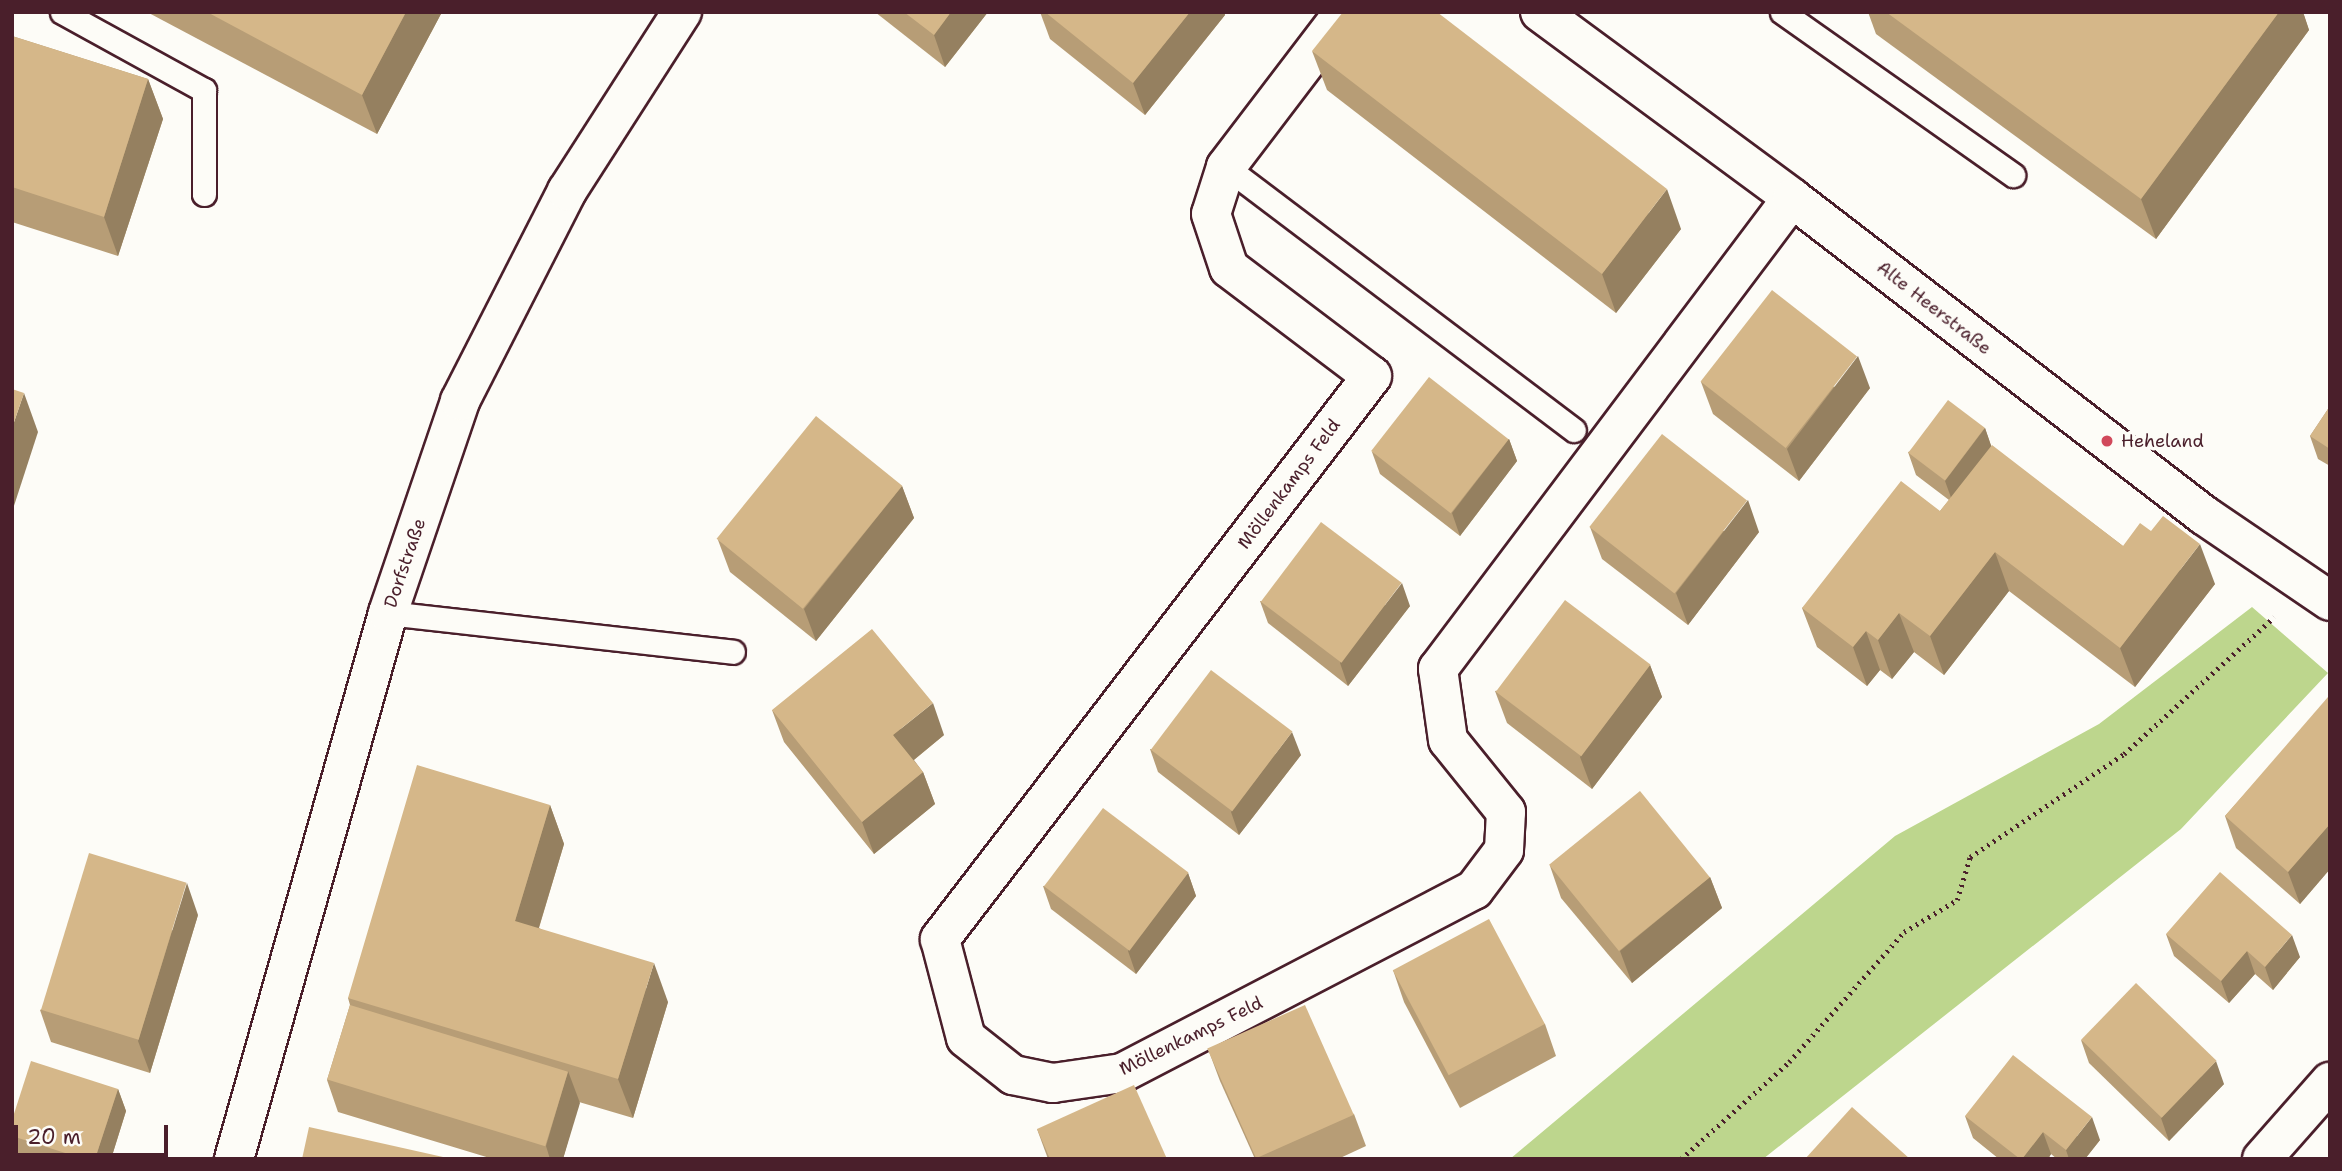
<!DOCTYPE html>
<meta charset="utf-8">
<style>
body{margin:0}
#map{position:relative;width:2342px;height:1171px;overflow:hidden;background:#fdfcf7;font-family:"Shantell Sans",sans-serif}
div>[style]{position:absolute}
.green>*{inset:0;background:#bdd68d}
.path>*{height:4.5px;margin-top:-2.25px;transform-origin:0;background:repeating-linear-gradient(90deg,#4a1f2b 0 2px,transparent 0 7px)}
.roads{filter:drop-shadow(2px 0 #4a1f2b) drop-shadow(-2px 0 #4a1f2b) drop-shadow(0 2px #4a1f2b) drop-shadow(0 -2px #4a1f2b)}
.lane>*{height:23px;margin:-11.5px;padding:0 11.5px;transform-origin:11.5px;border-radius:11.5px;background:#fdfcf7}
.street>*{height:38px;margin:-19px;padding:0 19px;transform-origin:19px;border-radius:19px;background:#fdfcf7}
.wall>*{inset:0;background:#b79d76}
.shaded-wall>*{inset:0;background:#958060}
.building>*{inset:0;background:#d5b789;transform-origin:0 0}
.dots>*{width:19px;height:19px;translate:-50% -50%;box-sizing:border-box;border:4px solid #fdfcf7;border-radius:50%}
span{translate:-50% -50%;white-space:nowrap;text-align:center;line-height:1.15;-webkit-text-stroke:7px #fdfcf7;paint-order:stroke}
.street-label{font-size:18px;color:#4a1f2b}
.poi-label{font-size:18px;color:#4a1f2b}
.left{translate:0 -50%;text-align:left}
.frame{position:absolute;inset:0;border:14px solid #4a1f2b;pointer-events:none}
.scale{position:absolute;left:14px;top:1125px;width:154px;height:32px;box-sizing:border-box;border:4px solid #4a1f2b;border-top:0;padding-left:9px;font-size:21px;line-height:24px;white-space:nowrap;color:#4a1f2b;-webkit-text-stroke:5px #fdfcf7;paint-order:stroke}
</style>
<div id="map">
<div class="green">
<i style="clip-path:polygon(2252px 607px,2328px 673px,2181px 829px,1763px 1159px,1510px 1159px,1895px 836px,2099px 724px)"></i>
</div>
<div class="path">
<i style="left:1681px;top:1159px;width:145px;rotate:-41.9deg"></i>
<i style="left:1789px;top:1062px;width:174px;rotate:-48.5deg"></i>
<i style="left:1904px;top:932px;width:62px;rotate:-31.1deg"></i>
<i style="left:1957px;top:900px;width:45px;rotate:-73.2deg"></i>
<i style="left:1970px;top:857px;width:185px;rotate:-33.8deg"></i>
<i style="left:2124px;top:754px;width:203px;rotate:-42.4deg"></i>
</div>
<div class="roads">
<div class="lane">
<i style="left:62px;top:12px;width:162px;rotate:28.8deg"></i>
<i style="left:204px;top:90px;width:104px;rotate:90deg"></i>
<i style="left:1782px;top:12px;width:283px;rotate:35.2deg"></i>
<i style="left:1226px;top:167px;width:436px;rotate:37.1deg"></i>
<i style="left:388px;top:613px;width:347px;rotate:6.4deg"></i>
</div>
<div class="street">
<i style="left:1344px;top:12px;width:195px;rotate:127.3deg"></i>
<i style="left:1226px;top:167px;width:49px;rotate:107.7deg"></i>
<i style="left:1211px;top:214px;width:57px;rotate:71.6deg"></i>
<i style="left:1229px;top:268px;width:179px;rotate:37.1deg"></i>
<i style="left:1372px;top:376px;width:710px;rotate:127.5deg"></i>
<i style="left:940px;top:939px;width:102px;rotate:75.3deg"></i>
<i style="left:966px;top:1038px;width:60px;rotate:38.2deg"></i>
<i style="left:1013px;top:1075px;width:41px;rotate:11.3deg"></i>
<i style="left:1053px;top:1083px;width:70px;rotate:-8.2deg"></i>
<i style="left:1122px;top:1073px;width:397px;rotate:-27.5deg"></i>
<i style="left:1474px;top:890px;width:50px;rotate:-53.1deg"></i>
<i style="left:1504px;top:850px;width:38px;rotate:-87deg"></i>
<i style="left:1506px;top:812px;width:92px;rotate:-128.9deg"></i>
<i style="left:1448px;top:740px;width:72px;rotate:-98deg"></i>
<i style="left:1438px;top:669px;width:589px;rotate:-53.07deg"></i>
<i style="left:1540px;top:12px;width:313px;rotate:36.4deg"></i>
<i style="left:1792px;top:198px;width:521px;rotate:37.6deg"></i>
<i style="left:2205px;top:516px;width:151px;rotate:34.2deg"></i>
<i style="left:234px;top:1159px;width:567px;rotate:-74.25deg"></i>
<i style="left:388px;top:613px;width:224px;rotate:-71.2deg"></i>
<i style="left:460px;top:401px;width:236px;rotate:-63deg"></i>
<i style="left:567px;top:191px;width:213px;rotate:-57.3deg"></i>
<i style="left:2262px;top:1159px;width:103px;rotate:-48.6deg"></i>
</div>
</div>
<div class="wall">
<i style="clip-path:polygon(147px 12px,442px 12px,377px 134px)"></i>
<i style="clip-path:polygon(875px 12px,988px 12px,945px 67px)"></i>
<i style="clip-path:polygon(1040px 12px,1224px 12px,1225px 15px,1145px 115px,1050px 39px)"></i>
<i style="clip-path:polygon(1868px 12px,2303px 12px,2309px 30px,2156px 239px,1876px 34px)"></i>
<i style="clip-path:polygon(12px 36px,148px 79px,163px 119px,118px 256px,12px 222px)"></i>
<i style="clip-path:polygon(1312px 51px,1681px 229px,1616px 313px,1327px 90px)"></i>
<i style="clip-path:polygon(1701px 382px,1870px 388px,1799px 481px,1713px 414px)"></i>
<i style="clip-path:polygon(2330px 406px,2330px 466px,2318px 459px,2310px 436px)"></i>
<i style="clip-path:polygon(1985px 428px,1991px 446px,2123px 546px,2215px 584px,2135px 687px,2009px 591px,1944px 675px,1914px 652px,1892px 679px,1880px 670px,1867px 686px,1817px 647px,1802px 608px,1940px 511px,1949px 500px,1916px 475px,1908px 452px)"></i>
<i style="clip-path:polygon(1509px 439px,1517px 461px,1460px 536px,1380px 474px,1372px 452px)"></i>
<i style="clip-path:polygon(902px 486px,914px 518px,816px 641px,730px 572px,718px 540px)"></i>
<i style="clip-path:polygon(1590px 527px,1759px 532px,1688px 625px,1602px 559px)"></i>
<i style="clip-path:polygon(1260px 601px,1410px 606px,1348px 686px,1268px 623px)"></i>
<i style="clip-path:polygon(1650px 665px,1662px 697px,1592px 789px,1507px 723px,1495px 691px)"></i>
<i style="clip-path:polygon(2330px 698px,2330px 869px,2300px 904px,2236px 848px,2225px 816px)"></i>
<i style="clip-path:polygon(772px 710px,944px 735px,914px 760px,923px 772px,935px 804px,874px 854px,784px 742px)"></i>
<i style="clip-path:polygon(1150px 749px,1301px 755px,1239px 835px,1158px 772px)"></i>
<i style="clip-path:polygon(550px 805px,564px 844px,539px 928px,668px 1002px,633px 1118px,579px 1102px,563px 1159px,493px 1159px,338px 1112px,327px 1080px,350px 1005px,348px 998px)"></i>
<i style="clip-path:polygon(1550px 866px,1710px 877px,1722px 908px,1632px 983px,1561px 898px)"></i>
<i style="clip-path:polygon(1188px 873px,1196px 896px,1136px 974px,1051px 909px,1043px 886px)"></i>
<i style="clip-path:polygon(198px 915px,150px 1073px,51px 1042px,40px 1010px)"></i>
<i style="clip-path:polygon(2166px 934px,2300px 957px,2273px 990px,2255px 974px,2229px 1003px,2174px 956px)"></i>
<i style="clip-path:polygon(1393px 970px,1545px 1024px,1556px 1056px,1460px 1108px,1404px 1002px)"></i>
<i style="clip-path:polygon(2081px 1040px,2224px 1084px,2169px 1141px,2089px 1063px)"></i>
<i style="clip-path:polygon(1208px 1049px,1354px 1114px,1366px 1146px,1338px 1159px,1255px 1159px,1220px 1081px)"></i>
<i style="clip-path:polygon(118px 1089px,126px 1111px,111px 1159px,20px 1159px,16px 1157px,12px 1148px,12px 1120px)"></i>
<i style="clip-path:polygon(1965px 1116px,2100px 1140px,2085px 1159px,2057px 1159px,2051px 1154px,2048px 1159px,1999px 1159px,1973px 1138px)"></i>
<i style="clip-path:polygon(1037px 1129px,1167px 1159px,1048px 1159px)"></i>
</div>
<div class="shaded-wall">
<i style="clip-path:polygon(406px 12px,442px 12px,377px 134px,362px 95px)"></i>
<i style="clip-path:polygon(951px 12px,988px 12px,945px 67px,934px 35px)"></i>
<i style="clip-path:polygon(1190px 12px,1224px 12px,1225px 15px,1145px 115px,1133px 83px)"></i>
<i style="clip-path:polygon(2279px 12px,2303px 12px,2309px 30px,2156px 239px,2141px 199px)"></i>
<i style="clip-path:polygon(148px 79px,163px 119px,118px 256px,104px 217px)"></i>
<i style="clip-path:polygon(1667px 189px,1681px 229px,1616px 313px,1602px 274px)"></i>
<i style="clip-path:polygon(1858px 356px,1870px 388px,1799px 481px,1787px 449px)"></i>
<i style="clip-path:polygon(24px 393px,38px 432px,12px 512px,12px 428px)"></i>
<i style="clip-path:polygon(1985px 428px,1993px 451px,1953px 503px,1945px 481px)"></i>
<i style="clip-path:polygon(1509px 439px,1517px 461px,1460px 536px,1452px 513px)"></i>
<i style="clip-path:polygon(902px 486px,914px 518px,816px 641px,804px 609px)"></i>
<i style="clip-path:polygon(1748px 500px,1759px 532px,1688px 625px,1676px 593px)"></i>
<i style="clip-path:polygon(2200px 544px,2215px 584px,2135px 687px,2120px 648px)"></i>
<i style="clip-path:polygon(1995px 552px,2009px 591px,1944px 675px,1930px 636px)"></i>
<i style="clip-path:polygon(1402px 583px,1410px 606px,1348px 686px,1340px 663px)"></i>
<i style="clip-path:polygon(1899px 613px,1914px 652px,1892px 679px,1878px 640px)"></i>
<i style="clip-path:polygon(1866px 631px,1880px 670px,1867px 686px,1853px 647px)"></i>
<i style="clip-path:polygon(1650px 665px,1662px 697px,1592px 789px,1580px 757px)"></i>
<i style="clip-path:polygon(933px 703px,944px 735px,905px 767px,893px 735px)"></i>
<i style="clip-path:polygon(1292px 732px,1301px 755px,1239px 835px,1231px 812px)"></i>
<i style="clip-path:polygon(923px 772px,935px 804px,874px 854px,862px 822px)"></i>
<i style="clip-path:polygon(550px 805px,564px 844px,529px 960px,515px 921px)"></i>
<i style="clip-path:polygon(2330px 824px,2330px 869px,2300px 904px,2288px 872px)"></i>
<i style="clip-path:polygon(1188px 873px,1196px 896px,1136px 974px,1128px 951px)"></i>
<i style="clip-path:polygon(1710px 877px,1722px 908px,1632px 983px,1620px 951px)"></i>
<i style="clip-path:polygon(187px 883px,198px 915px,150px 1073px,138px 1041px)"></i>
<i style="clip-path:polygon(2292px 935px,2300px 957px,2273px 990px,2265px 967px)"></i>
<i style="clip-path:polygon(2247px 951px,2255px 974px,2229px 1003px,2221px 981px)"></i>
<i style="clip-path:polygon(654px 963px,668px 1002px,633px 1118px,618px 1079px)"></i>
<i style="clip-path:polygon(2216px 1061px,2224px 1084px,2169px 1141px,2161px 1118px)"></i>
<i style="clip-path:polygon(568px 1071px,580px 1103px,563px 1159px,550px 1159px,546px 1146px)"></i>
<i style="clip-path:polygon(118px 1089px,126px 1111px,111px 1159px,95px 1159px)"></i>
<i style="clip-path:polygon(2092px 1117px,2100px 1140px,2085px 1159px,2069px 1159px,2066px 1150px)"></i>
<i style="clip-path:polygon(2043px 1132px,2051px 1154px,2048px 1159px,2022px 1159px)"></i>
</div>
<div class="building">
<i style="clip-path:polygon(207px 12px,406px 12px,362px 95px)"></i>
<i style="clip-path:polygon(904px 12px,951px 12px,934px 35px)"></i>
<i style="clip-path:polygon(1045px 12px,1190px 12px,1133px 83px)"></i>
<i style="clip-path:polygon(1343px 12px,1437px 12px,1667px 189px,1602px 274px,1312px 51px)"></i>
<i style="clip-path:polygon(1886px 12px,2279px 12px,2141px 199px)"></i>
<i style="clip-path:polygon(12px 36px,148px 79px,104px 217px,12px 187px)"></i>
<i style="left:1772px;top:290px;width:108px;height:116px;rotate:38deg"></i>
<i style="left:1429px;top:377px;width:101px;height:94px;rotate:38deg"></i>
<i style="clip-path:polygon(12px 389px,24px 393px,12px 428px)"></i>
<i style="left:1948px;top:400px;width:46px;height:66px;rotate:37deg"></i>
<i style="clip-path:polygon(2330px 406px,2330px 449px,2310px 436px)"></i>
<i style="left:816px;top:416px;width:111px;height:158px;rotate:39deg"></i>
<i style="left:1662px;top:434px;width:108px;height:118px;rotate:38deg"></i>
<i style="clip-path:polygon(1992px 445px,2123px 546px,2140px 523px,2151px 531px,2163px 516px,2200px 544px,2120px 648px,1995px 552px,1930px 636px,1899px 613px,1878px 640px,1866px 631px,1853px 647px,1802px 608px,1901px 481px,1940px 511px)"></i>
<i style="left:1321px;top:522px;width:101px;height:100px;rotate:37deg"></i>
<i style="left:1565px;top:600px;width:107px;height:115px;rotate:37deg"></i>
<i style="clip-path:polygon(872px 629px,933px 703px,893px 735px,923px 772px,862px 822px,772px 710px)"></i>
<i style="left:1211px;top:670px;width:102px;height:100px;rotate:37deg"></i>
<i style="clip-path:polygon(2328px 697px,2330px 698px,2330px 824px,2288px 872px,2225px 816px)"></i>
<i style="clip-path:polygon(417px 765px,550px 805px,515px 921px,654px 963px,618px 1079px,348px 998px)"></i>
<i style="left:1640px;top:791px;width:111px;height:117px;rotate:51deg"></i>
<i style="left:1103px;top:808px;width:107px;height:98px;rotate:37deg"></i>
<i style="left:89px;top:853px;width:102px;height:164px;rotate:17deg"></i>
<i style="clip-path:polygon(2220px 872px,2292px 935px,2265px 967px,2247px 951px,2221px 981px,2166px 934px)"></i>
<i style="left:1489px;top:919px;width:119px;height:109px;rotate:62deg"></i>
<i style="left:2136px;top:983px;width:112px;height:79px;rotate:44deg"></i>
<i style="left:350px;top:1005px;width:228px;height:78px;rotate:17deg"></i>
<i style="left:1305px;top:1005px;width:120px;height:107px;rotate:66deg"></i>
<i style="clip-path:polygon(2013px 1055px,2092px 1117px,2066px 1150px,2043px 1132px,2022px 1159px,2020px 1159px,1965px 1116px)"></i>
<i style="clip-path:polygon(31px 1061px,118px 1089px,95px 1159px,84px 1159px,12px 1136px,12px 1120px)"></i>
<i style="clip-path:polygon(1134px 1085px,1167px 1159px,1050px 1159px,1037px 1129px)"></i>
<i style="clip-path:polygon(1852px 1107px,1910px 1159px,1805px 1159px)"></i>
<i style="clip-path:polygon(309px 1127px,452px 1159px,302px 1159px)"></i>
</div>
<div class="dots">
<i style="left:2107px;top:441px;background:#d1495b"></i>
</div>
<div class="street-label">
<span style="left:1934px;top:308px;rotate:38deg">Alte Heerstraße</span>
<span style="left:1289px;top:484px;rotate:-53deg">Möllenkamps Feld</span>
<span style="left:405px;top:563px;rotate:-71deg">Dorfstraße</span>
<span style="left:1191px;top:1036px;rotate:-26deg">Möllenkamps Feld</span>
</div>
<div class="poi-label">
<span class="left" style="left:2121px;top:441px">Heheland</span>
</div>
<div class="frame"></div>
<div class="scale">20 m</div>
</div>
